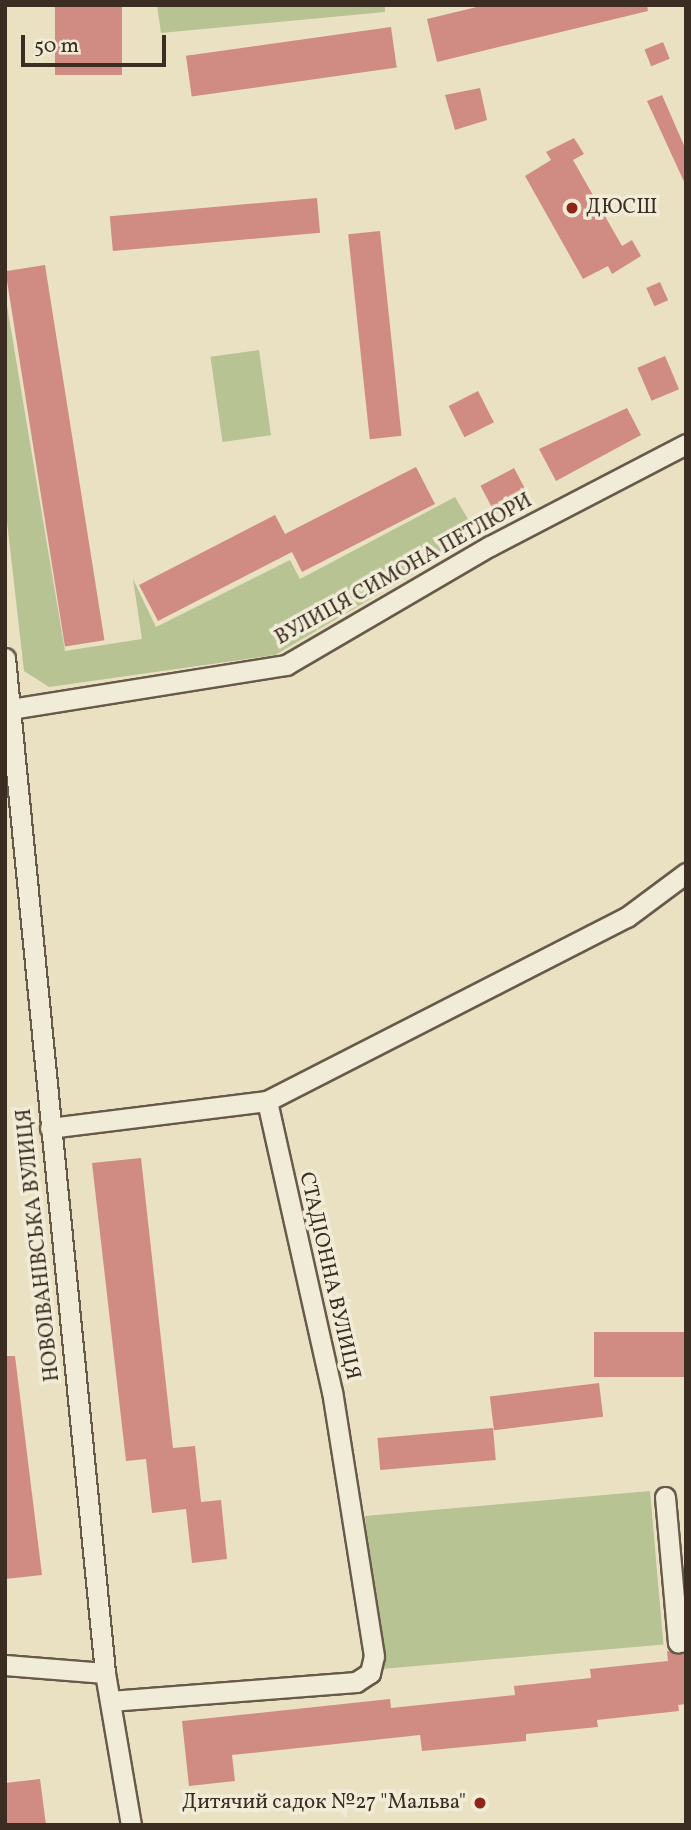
<!DOCTYPE html>
<meta charset="utf-8">
<style>
body{margin:0}
#map{position:relative;width:691px;height:1830px;overflow:hidden;background:#eae1c2;font-family:Vollkorn,serif}
div>[style]{position:absolute}
.green>*{inset:0;background:#b7c393;transform-origin:0 0}
.building>*{inset:0;background:#d08c82;transform-origin:0 0}
.roads{filter:drop-shadow(2px 0 #685a4b) drop-shadow(-2px 0 #685a4b) drop-shadow(0 2px #685a4b) drop-shadow(0 -2px #685a4b)}
.street>*{height:19px;margin:-9.5px;padding:0 9.5px;transform-origin:9.5px;border-radius:9.5px;background:#f1ecd7}
.dots>*{width:19px;height:19px;translate:-50% -50%;box-sizing:border-box;border:4px solid #f1ecd7;border-radius:50%}
span{translate:-50% -50%;white-space:nowrap;text-align:center;line-height:1.15;-webkit-text-stroke:7px #f1ecd7;paint-order:stroke}
.poi-label{font-size:21px;color:#3c2d23}
.left{translate:0 -50%;text-align:left}
.right{translate:-100% -50%;text-align:right}
.street-label{font-size:21px;color:#3c2d23}
.frame{position:absolute;inset:0;border:7px solid #3c2d23;pointer-events:none}
.scale{position:absolute;left:21px;top:35px;width:145px;height:32px;box-sizing:border-box;border:4px solid #3c2d23;border-top:0;padding-left:9px;font-size:21px;line-height:24px;white-space:nowrap;color:#3c2d23;-webkit-text-stroke:5px #f1ecd7;paint-order:stroke}
</style>
<div id="map">
<div class="green">
<i style="clip-path:polygon(157px 5px,385px 5px,385px 12px,161px 33px)"></i>
<i style="clip-path:polygon(5px 294px,65px 651px,142px 639px,133px 579px,156px 627px,290px 560px,300px 579px,455px 497px,478px 536px,275px 655px,49px 687px,24px 671px,5px 504px)"></i>
<i style="left:259px;top:350px;width:86px;height:49px;rotate:82deg"></i>
<i style="left:650px;top:1491px;width:154px;height:286px;rotate:85deg"></i>
</div>
<div class="building">
<i style="left:55px;top:5px;width:67px;height:70px"></i>
<i style="clip-path:polygon(485px 5px,647px 5px,648px 11px,437px 62px,427px 19px)"></i>
<i style="left:391px;top:27px;width:41px;height:207px;rotate:82deg"></i>
<i style="left:663px;top:42px;width:18px;height:20px;rotate:68deg"></i>
<i style="clip-path:polygon(480px 88px,487px 120px,455px 130px,445px 95px)"></i>
<i style="clip-path:polygon(662px 95px,686px 150px,686px 186px,647px 101px)"></i>
<i style="clip-path:polygon(574px 138px,584px 154px,573px 160px,622px 246px,632px 240px,641px 256px,612px 274px,608px 266px,583px 279px,525px 176px,551px 160px,546px 152px)"></i>
<i style="left:317px;top:198px;width:35px;height:208px;rotate:85deg"></i>
<i style="left:380px;top:231px;width:206px;height:32px;rotate:84deg"></i>
<i style="left:45px;top:265px;width:380px;height:40px;rotate:81deg"></i>
<i style="left:660px;top:282px;width:20px;height:15px;rotate:66deg"></i>
<i style="left:665px;top:356px;width:36px;height:30px;rotate:67deg"></i>
<i style="left:478px;top:391px;width:35px;height:33px;rotate:63deg"></i>
<i style="clip-path:polygon(627px 408px,641px 435px,556px 481px,539px 449px)"></i>
<i style="clip-path:polygon(416px 467px,435px 504px,302px 572px,292px 552px,158px 621px,139px 585px,275px 515px,285px 534px)"></i>
<i style="left:514px;top:468px;width:32px;height:38px;rotate:62deg"></i>
<i style="clip-path:polygon(141px 1158px,173px 1448px,195px 1446px,201px 1502px,221px 1500px,227px 1559px,192px 1563px,186px 1509px,152px 1513px,146px 1459px,126px 1461px,92px 1163px)"></i>
<i style="left:686px;top:1332px;width:45px;height:92px;rotate:90deg"></i>
<i style="clip-path:polygon(5px 1356px,15px 1356px,42px 1575px,5px 1579px)"></i>
<i style="left:599px;top:1383px;width:34px;height:110px;rotate:83deg"></i>
<i style="left:493px;top:1428px;width:32px;height:116px;rotate:85deg"></i>
<i style="clip-path:polygon(667px 1651px,686px 1653px,686px 1704px,678px 1705px,679px 1711px,597px 1720px,598px 1727px,526px 1734px,526px 1741px,422px 1751px,420px 1735px,232px 1755px,235px 1781px,189px 1786px,182px 1721px,390px 1699px,391px 1708px,515px 1695px,514px 1686px,591px 1678px,590px 1669px,668px 1661px)"></i>
<i style="clip-path:polygon(40px 1779px,46px 1825px,5px 1825px,5px 1783px)"></i>
</div>
<div class="roads">
<div class="street">
<i style="left:5px;top:658px;width:1020px;rotate:84.37deg"></i>
<i style="left:105px;top:1673px;width:154px;rotate:80.3deg"></i>
<i style="left:5px;top:710px;width:285px;rotate:-9.1deg"></i>
<i style="left:286px;top:665px;width:236px;rotate:-30.3deg"></i>
<i style="left:490px;top:546px;width:221px;rotate:-27.5deg"></i>
<i style="left:50px;top:1128px;width:219px;rotate:-7.1deg"></i>
<i style="left:665px;top:1497px;width:146px;rotate:84.9deg"></i>
<i style="left:678px;top:1642px;width:8px;rotate:-7deg"></i>
<i style="left:5px;top:1665px;width:100px;rotate:4.6deg"></i>
<i style="left:110px;top:1701px;width:247px;rotate:-4.4deg"></i>
<i style="left:356px;top:1682px;width:17px;rotate:-33deg"></i>
<i style="left:370px;top:1673px;width:17px;rotate:-77deg"></i>
<i style="left:374px;top:1656px;width:267px;rotate:-99deg"></i>
<i style="left:332px;top:1392px;width:298px;rotate:-102.6deg"></i>
<i style="left:267px;top:1101px;width:404px;rotate:-27.1deg"></i>
<i style="left:627px;top:917px;width:74px;rotate:-36.7deg"></i>
</div>
</div>
<div class="dots">
<i style="left:572px;top:208px;background:#8f2418"></i>
<i style="left:480px;top:1803px;background:#8f2418"></i>
</div>
<div class="poi-label">
<span class="left" style="left:586px;top:208px">ДЮСШ</span>
<span class="right" style="left:466px;top:1803px">Дитячий садок №27 "Мальва"</span>
</div>
<div class="street-label">
<span style="left:404px;top:570px;rotate:-29deg">ВУЛИЦЯ СИМОНА ПЕТЛЮРИ</span>
<span style="left:39px;top:1245px;rotate:-96deg">НОВОІВАНІВСЬКА ВУЛИЦЯ</span>
<span style="left:329px;top:1276px;rotate:77deg">СТАДІОННА ВУЛИЦЯ</span>
</div>
<div class="frame"></div>
<div class="scale">50 m</div>
</div>
